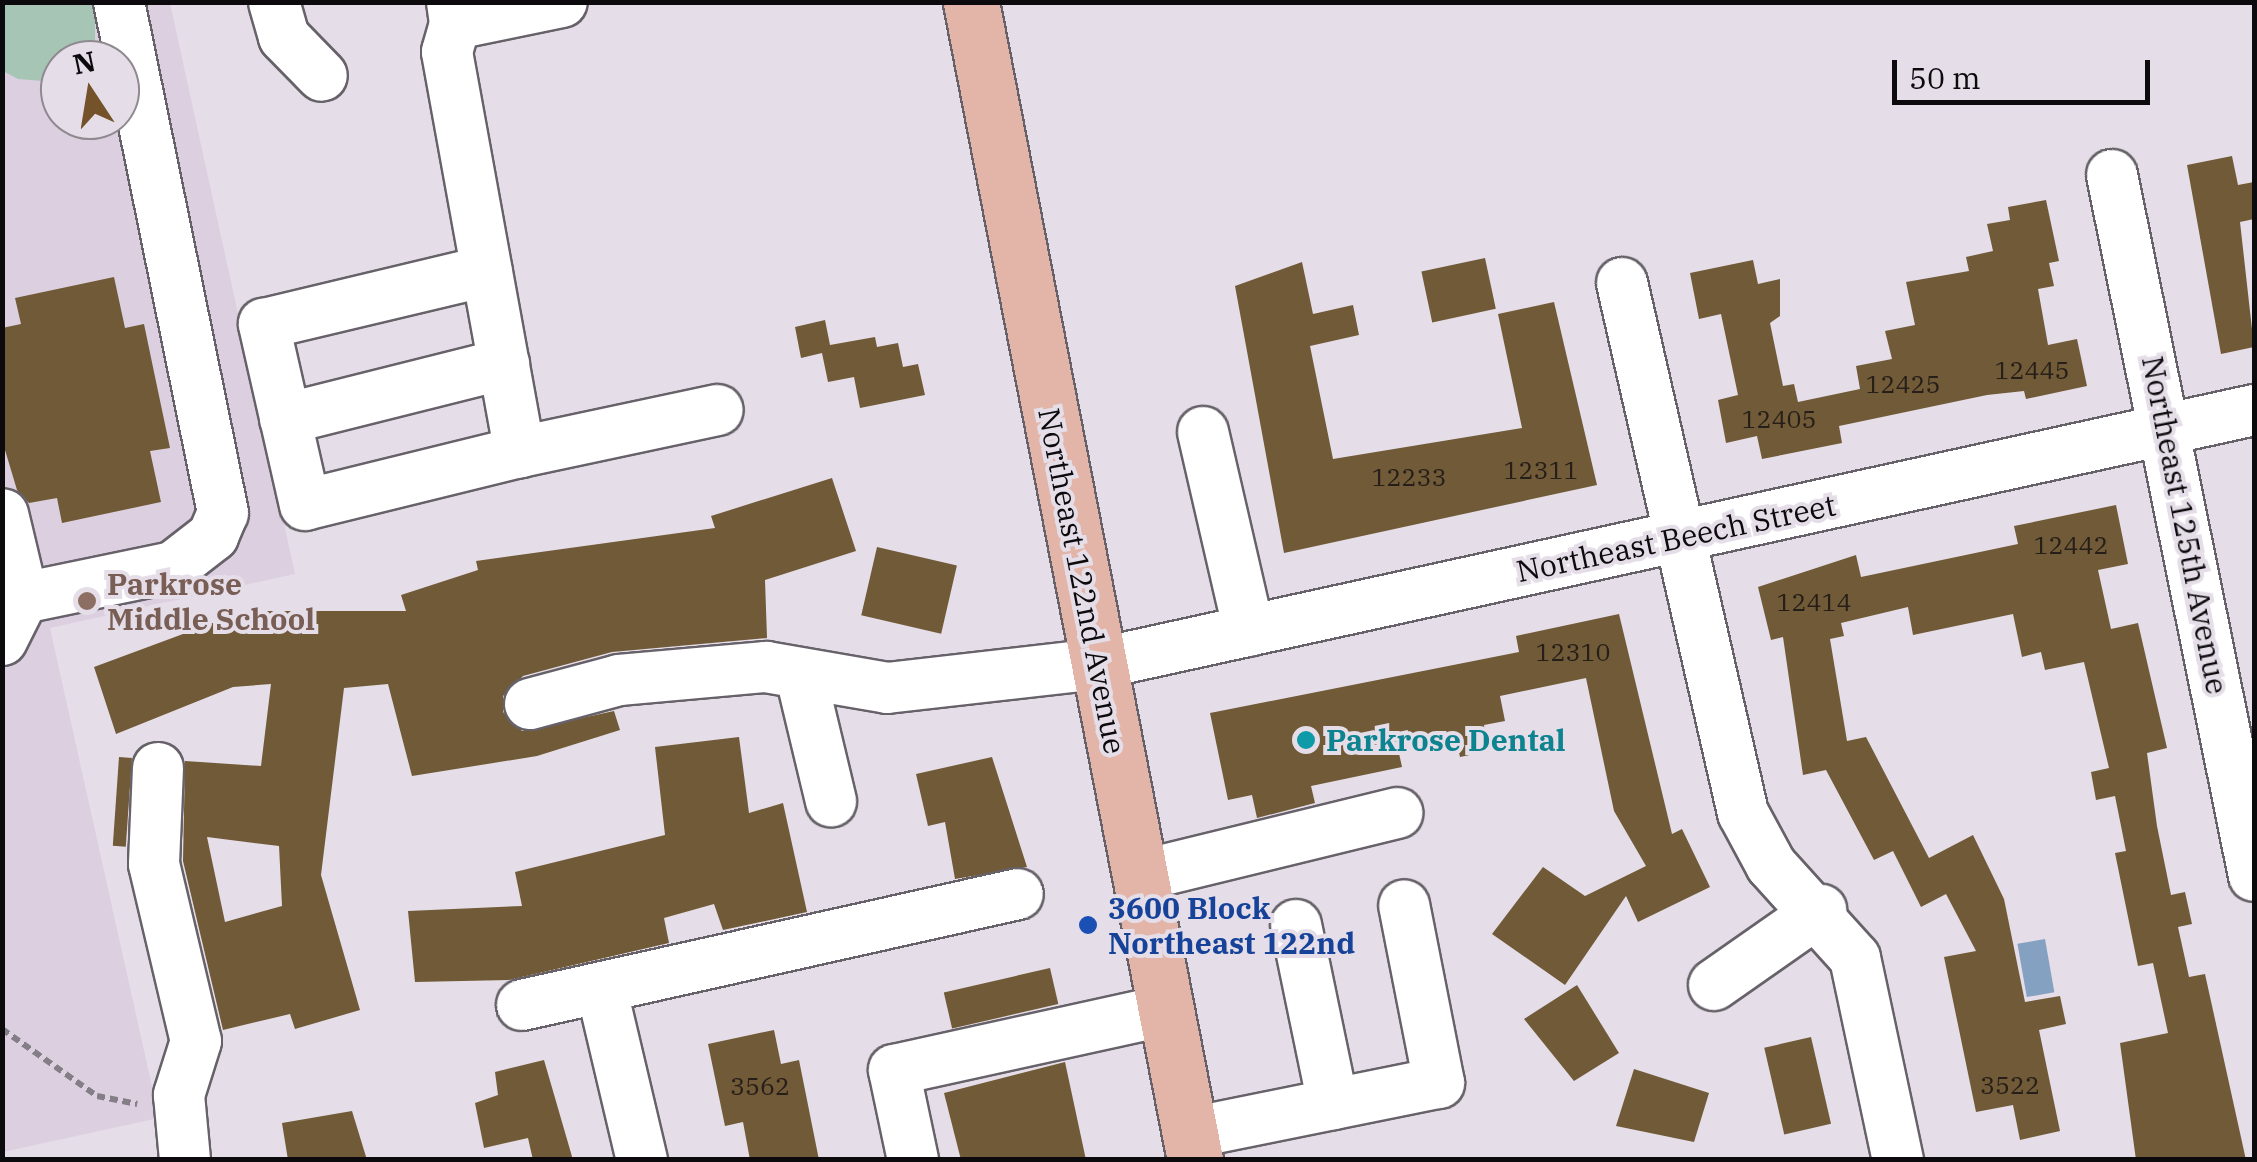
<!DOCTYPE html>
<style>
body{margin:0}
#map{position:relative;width:2257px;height:1162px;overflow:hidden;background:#e5dee8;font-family:"IBM Plex Serif",serif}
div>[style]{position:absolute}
.built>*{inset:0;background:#dcd0e0}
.green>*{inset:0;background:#a6c5b4}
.water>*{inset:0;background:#85a1c2;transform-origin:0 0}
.building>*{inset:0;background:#705a37;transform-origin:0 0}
.path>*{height:6px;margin-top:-3px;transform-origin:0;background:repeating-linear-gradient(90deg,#847f86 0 8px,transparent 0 13px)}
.roads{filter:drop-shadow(2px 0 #676169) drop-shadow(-2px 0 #676169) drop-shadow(0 2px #676169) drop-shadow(0 -2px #676169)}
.minor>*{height:50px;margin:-25px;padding:0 25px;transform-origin:25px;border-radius:25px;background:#fff}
.major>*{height:55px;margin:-27.5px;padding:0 27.5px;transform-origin:27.5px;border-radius:27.5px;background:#e2b5a8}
.dots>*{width:28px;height:28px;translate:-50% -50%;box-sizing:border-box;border:5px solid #e5dee8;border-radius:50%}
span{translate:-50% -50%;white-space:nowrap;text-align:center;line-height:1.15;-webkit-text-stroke:8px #e5dee8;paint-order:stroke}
.number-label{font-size:25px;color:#261e18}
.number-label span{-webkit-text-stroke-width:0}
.street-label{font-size:30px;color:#0d0a0d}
.education-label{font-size:30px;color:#785e54;font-weight:700}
.left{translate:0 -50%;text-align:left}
.culture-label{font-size:30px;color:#0d838f;font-weight:700}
.transit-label{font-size:30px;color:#164399;font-weight:700}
.frame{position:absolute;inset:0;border:5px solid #0d0a0d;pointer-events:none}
.north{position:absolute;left:40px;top:40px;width:100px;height:100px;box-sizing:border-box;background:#e5dee8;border:2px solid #8f8990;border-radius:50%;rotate:348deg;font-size:28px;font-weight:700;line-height:40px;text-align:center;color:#0d0a0d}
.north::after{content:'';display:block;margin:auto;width:35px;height:45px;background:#74522a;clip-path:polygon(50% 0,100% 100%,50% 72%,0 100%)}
.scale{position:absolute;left:1892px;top:60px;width:258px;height:45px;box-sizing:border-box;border:5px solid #0d0a0d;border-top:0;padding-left:12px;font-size:30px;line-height:35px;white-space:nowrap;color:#0d0a0d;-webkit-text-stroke:8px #e5dee8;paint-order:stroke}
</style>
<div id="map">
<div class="built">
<i style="clip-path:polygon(evenodd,2px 3px,170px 3px,295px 574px,50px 628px,159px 1118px,3px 1152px,2px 3px,60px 60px,120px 60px,120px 120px,60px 120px,60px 60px)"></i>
</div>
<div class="green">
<i style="clip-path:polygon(3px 3px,95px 3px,95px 49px,88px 60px,60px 60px,56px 82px,18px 79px,3px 71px)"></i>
</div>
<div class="water">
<i style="left:2045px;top:939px;width:54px;height:28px;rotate:80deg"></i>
</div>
<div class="building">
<i style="clip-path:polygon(2232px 156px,2238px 185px,2254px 182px,2254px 219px,2240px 222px,2254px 347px,2221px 354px,2187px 165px)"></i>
<i style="clip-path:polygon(2046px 200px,2059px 261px,2049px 263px,2054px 286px,2038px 289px,2048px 345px,2077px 339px,2087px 386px,2026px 399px,2024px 391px,1987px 395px,1839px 426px,1842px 443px,1762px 459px,1757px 436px,1726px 443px,1718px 400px,1738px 395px,1721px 314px,1699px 319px,1690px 273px,1753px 260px,1758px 284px,1780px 279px,1780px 316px,1770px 323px,1783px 386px,1794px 384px,1798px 402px,1860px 389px,1856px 366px,1892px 359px,1885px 331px,1915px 325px,1906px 282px,1969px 271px,1966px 257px,1993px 251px,1987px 224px,2010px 220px,2008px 207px)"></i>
<i style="left:1485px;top:258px;width:52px;height:65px;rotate:78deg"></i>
<i style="clip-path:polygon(1302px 262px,1313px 314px,1353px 305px,1359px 335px,1310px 346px,1333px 459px,1522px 428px,1498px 314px,1554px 302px,1597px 485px,1284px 553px,1235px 286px)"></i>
<i style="clip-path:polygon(114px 277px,125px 328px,144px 324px,154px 372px,170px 448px,150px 451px,161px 502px,62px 523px,57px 498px,29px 503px,17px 490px,2px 440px,2px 328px,21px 324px,15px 298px)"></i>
<i style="clip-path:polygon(825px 320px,830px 345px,875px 337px,877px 347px,898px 343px,903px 367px,918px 364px,925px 395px,860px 408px,854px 377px,828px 382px,822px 353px,801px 358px,795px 327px)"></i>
<i style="clip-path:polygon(evenodd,832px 478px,856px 551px,765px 580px,767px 638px,612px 652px,523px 676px,503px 696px,503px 712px,522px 731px,614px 711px,620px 730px,537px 756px,412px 776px,388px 684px,344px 688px,321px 875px,360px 1010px,295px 1029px,290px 1014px,223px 1030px,183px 861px,185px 761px,261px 766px,271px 684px,233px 687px,116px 734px,94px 667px,245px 611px,406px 611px,401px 595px,478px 570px,476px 561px,715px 528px,711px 516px,832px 478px,207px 837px,279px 846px,282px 906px,225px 922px,207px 837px)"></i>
<i style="clip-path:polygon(2116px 505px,2128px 564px,2098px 570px,2111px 629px,2138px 623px,2167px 748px,2147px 753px,2157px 826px,2171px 895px,2185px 892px,2192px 924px,2178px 927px,2189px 977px,2205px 974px,2246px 1160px,2136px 1160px,2120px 1043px,2168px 1033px,2153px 963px,2138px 966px,2115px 853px,2126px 851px,2115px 796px,2096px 800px,2091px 772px,2109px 768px,2084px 662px,2045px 670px,2041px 652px,2022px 657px,2013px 614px,1913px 635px,1908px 607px,1841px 623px,1844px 636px,1830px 639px,1847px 741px,1866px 737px,1929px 858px,1973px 835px,2004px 899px,2025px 1002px,2060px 996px,2066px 1024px,2039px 1030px,2060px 1131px,2020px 1140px,2013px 1105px,1976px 1112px,1944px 957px,1976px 951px,1946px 894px,1921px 907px,1893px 851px,1874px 860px,1826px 770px,1803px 775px,1783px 637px,1771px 640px,1758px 587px,1856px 555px,1861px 577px,2018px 544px,2014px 526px)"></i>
<i style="left:877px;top:547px;width:82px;height:70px;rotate:13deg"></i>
<i style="clip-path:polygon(1619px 614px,1672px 834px,1682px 829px,1710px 887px,1638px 922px,1626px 896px,1565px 985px,1492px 934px,1543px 867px,1585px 896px,1646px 866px,1614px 811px,1586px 678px,1500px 696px,1505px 721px,1484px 725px,1489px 751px,1460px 757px,1454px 732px,1397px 744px,1402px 767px,1311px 786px,1315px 803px,1257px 818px,1252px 795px,1228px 800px,1210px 713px,1519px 652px,1516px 636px)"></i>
<i style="clip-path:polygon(739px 737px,749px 813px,783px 803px,807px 912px,723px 930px,714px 904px,664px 918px,669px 943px,509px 980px,415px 982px,408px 911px,522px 906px,515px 872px,665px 835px,655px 747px)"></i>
<i style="left:119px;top:757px;width:13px;height:89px;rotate:4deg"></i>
<i style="clip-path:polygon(992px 757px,1027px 867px,955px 879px,945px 822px,928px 826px,916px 774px)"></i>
<i style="left:1050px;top:968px;width:37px;height:109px;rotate:77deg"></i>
<i style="clip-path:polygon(1577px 985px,1619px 1053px,1574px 1081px,1524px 1019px)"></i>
<i style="clip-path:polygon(774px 1030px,781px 1064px,799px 1060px,819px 1160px,750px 1160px,743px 1122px,725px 1126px,708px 1044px)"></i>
<i style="left:1811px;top:1037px;width:89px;height:48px;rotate:77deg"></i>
<i style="clip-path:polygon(544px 1060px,573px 1160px,533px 1160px,528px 1138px,484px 1148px,475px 1103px,498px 1095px,495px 1072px)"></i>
<i style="clip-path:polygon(1065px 1062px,1086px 1160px,961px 1160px,944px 1093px)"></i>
<i style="clip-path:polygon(1634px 1069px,1709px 1093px,1694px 1142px,1616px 1126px)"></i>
<i style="clip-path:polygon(352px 1111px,367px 1160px,288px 1160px,282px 1123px)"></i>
</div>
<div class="path">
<i style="left:2px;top:1029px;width:116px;rotate:35.2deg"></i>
<i style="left:97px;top:1096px;width:41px;rotate:11.3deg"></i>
</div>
<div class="roads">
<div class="minor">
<i style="left:274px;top:2px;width:36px;rotate:74deg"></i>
<i style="left:284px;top:37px;width:54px;rotate:45.7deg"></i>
<i style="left:452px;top:2px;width:22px;rotate:82deg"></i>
<i style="left:455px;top:24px;width:109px;rotate:-11.6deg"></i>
<i style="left:455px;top:24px;width:29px;rotate:106deg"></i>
<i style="left:447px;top:52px;width:407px;rotate:79.7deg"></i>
<i style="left:520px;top:452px;width:221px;rotate:166.2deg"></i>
<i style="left:305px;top:505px;width:186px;rotate:-102.8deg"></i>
<i style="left:264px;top:324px;width:229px;rotate:-13.4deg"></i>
<i style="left:2112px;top:175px;width:715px;rotate:78.55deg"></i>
<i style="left:1622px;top:283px;width:544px;rotate:77.14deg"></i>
<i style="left:1743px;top:813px;width:59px;rotate:61.7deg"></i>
<i style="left:1771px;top:865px;width:125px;rotate:47.9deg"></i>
<i style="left:1855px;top:958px;width:207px;rotate:78deg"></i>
<i style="left:285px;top:419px;width:226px;rotate:-14.1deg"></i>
<i style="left:1203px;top:432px;width:204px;rotate:77deg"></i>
<i style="left:520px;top:452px;width:202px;rotate:-12deg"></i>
<i style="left:23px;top:598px;width:153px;rotate:-11.7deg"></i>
<i style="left:173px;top:567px;width:51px;rotate:-37.8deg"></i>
<i style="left:213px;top:536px;width:25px;rotate:-67deg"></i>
<i style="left:223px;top:513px;width:521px;rotate:-101.5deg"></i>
<i style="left:2px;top:640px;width:47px;rotate:-63.4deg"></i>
<i style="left:23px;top:598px;width:86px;rotate:-103.4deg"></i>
<i style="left:801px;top:676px;width:129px;rotate:76.5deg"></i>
<i style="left:530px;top:704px;width:92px;rotate:-15.1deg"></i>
<i style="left:619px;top:680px;width:148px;rotate:-5.1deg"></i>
<i style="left:766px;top:667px;width:123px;rotate:9.8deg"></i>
<i style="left:887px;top:688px;width:211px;rotate:-6.5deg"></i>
<i style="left:1097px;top:664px;width:1185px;rotate:-12.38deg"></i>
<i style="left:158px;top:768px;width:96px;rotate:92.4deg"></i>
<i style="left:154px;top:864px;width:182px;rotate:76.7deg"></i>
<i style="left:196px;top:1041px;width:57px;rotate:107.5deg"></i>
<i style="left:179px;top:1095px;width:65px;rotate:84.7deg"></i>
<i style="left:1139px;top:876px;width:266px;rotate:-13.7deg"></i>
<i style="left:1296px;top:925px;width:183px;rotate:78.3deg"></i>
<i style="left:1714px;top:985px;width:131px;rotate:-35deg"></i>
<i style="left:602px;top:991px;width:174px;rotate:76.7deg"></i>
<i style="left:522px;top:1005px;width:508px;rotate:-12.61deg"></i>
<i style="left:1190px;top:1133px;width:254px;rotate:-11.4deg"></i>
<i style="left:1439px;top:1083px;width:181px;rotate:-101.1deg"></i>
<i style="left:913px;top:1160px;width:92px;rotate:-101.9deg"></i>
<i style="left:894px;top:1070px;width:279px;rotate:-12.4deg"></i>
</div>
<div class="major">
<i style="left:971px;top:2px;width:1179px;rotate:79.05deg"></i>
</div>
</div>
<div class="dots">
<i style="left:87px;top:601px;background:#8d6e63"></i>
<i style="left:1306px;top:740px;background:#0f9aa8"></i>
<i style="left:1088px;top:925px;background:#1a4fb4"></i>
</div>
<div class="number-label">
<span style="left:2032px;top:370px">12445</span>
<span style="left:1903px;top:384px">12425</span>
<span style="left:1779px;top:419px">12405</span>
<span style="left:1541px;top:470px">12311</span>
<span style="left:1409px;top:477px">12233</span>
<span style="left:2071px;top:545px">12442</span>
<span style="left:1814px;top:602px">12414</span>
<span style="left:1573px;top:652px">12310</span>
<span style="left:2010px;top:1085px">3522</span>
<span style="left:760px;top:1086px">3562</span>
</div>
<div class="street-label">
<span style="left:2185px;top:525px;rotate:79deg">Northeast 125th Avenue</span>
<span style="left:1676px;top:538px;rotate:-12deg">Northeast Beech Street</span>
<span style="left:1082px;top:581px;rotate:79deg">Northeast 122nd Avenue</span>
</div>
<div class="education-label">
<span class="left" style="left:107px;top:601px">Parkrose<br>Middle School</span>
</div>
<div class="culture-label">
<span class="left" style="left:1326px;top:740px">Parkrose Dental</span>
</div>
<div class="transit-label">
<span class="left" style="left:1108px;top:925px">3600 Block<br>Northeast 122nd</span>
</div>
<div class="frame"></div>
<div class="north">N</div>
<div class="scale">50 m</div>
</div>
